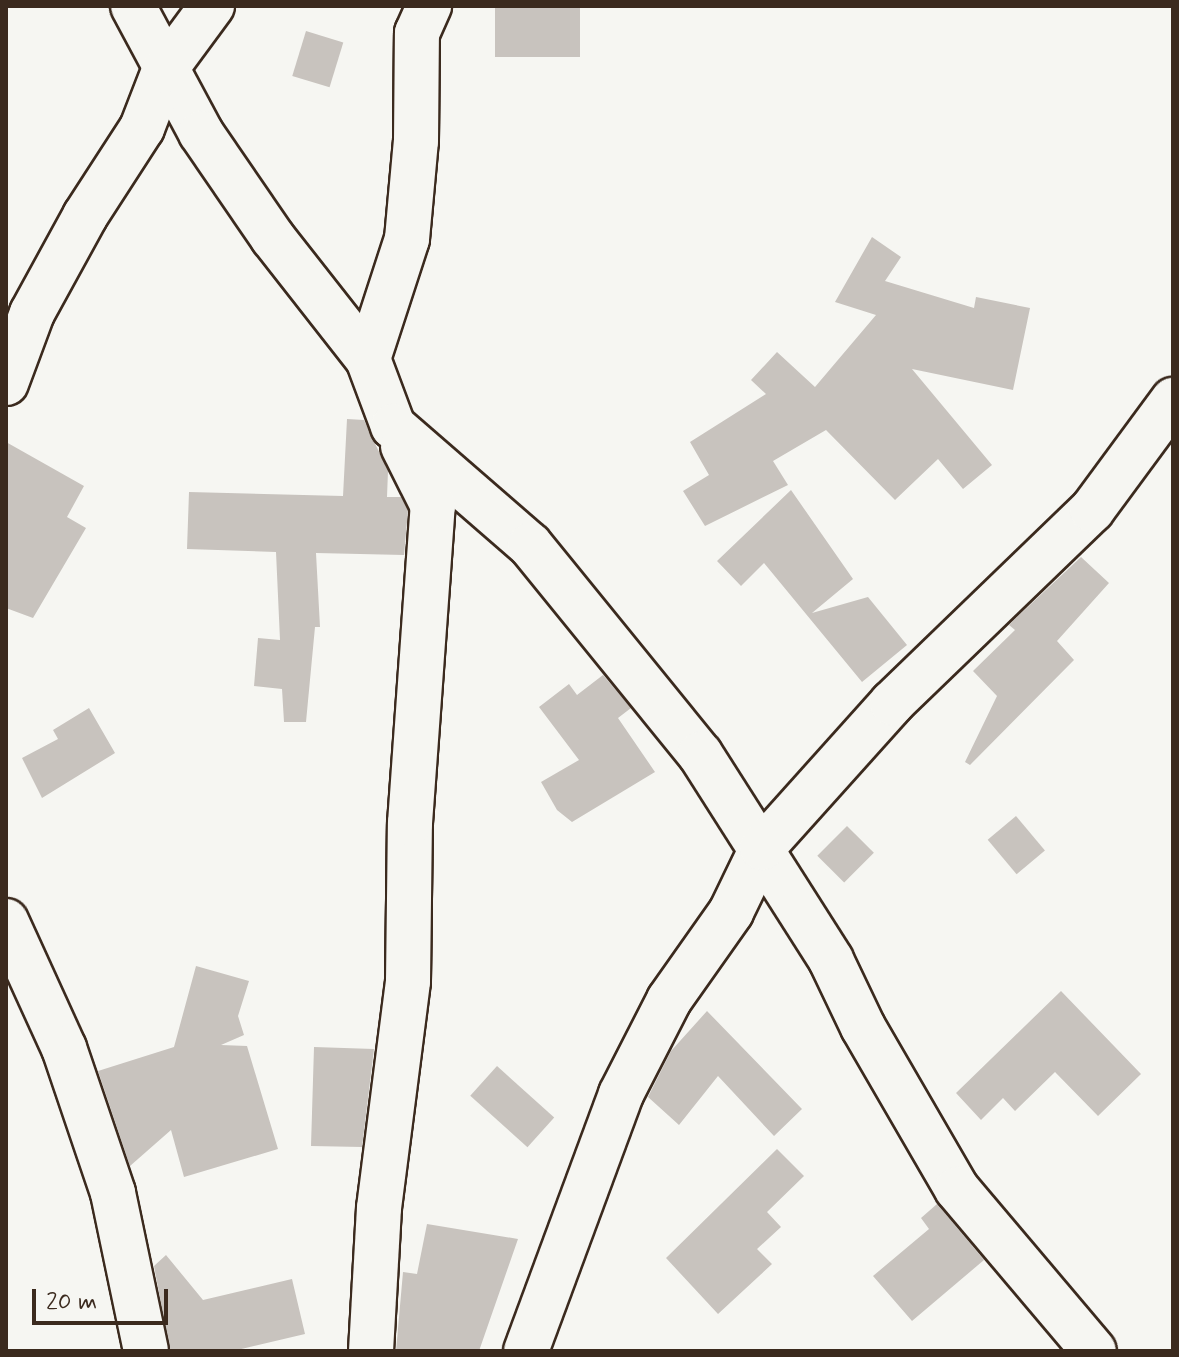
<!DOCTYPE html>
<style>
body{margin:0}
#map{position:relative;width:1179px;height:1357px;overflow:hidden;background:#f6f6f2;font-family:Mynerve,sans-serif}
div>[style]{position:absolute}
.building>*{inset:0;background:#c8c3be;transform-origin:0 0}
.roads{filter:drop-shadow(2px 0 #3b2a1e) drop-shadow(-2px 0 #3b2a1e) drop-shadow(0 2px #3b2a1e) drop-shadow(0 -2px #3b2a1e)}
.minor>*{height:44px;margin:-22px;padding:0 22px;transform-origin:22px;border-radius:22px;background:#f6f6f2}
span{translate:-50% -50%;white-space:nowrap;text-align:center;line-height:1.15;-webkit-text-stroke:7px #f6f6f2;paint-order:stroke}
.frame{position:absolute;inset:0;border:8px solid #3b2a1e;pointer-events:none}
.scale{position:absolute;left:32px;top:1289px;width:136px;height:36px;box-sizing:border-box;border:4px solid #3b2a1e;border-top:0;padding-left:10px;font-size:24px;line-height:28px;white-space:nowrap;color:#3b2a1e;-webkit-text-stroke:6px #f6f6f2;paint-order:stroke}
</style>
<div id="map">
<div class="building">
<i style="left:495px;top:6px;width:85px;height:51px"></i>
<i style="left:306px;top:31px;width:39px;height:47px;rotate:17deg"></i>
<i style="clip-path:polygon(872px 237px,901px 257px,885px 281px,974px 308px,976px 297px,1030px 308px,1013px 390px,912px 369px,992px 465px,963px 489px,938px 459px,895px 500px,826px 430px,773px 461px,788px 485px,705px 526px,683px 491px,709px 475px,690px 442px,766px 394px,751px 380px,777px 352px,815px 387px,876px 315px,835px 302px)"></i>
<i style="clip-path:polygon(347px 419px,364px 420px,388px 471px,387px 497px,401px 497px,408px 511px,404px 555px,316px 553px,320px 627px,315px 627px,306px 722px,284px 722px,282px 689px,254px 686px,258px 638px,280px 640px,276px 552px,187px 549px,189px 492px,343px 496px)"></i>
<i style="clip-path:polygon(6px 442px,84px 486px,67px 517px,86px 528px,33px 618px,6px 608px)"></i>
<i style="clip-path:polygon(791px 490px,853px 579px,812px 613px,868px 597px,907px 645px,862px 682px,764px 563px,741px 586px,717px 561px)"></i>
<i style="clip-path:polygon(1081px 557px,1109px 583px,1057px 641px,1074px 660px,970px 765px,965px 762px,997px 696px,973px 671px,1015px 630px,1009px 625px,1014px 620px)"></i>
<i style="clip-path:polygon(603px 675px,631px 708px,618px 718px,655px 772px,572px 822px,557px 810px,541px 782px,579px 760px,539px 707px,569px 684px,577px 695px)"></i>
<i style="clip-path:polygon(89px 708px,115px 753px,42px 798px,22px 758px,58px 739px,53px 730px)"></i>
<i style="left:1016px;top:816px;width:45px;height:37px;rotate:50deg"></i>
<i style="left:847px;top:826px;width:38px;height:42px;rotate:45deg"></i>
<i style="clip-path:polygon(196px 966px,249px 981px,238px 1016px,244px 1035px,221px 1045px,247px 1046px,278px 1149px,184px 1177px,171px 1130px,130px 1166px,98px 1071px,174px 1047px)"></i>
<i style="clip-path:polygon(1061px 991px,1141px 1074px,1098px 1116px,1055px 1072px,1015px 1111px,1003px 1098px,981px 1120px,956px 1093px)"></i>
<i style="clip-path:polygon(707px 1011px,802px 1109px,774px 1136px,718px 1076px,679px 1125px,648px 1097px,671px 1051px)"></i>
<i style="clip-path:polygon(314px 1047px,374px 1049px,362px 1147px,311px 1146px)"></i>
<i style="left:497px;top:1066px;width:77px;height:40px;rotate:42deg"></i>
<i style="clip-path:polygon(777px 1149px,804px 1176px,767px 1212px,781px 1227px,757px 1249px,772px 1264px,718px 1314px,666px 1258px)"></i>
<i style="clip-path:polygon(937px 1204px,984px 1260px,912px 1321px,873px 1276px,929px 1229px,921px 1218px)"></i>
<i style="clip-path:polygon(427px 1224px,518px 1239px,479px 1351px,396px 1351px,403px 1272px,417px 1274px)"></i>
<i style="clip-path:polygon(166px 1255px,203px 1300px,292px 1279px,305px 1334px,233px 1351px,170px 1351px,154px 1266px)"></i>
</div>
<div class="roads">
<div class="minor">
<i style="left:133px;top:6px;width:144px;rotate:61.8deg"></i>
<i style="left:201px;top:133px;width:127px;rotate:55.6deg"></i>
<i style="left:273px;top:238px;width:154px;rotate:51.9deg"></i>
<i style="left:368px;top:359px;width:72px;rotate:69.5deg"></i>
<i style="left:393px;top:426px;width:181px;rotate:41deg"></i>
<i style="left:530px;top:545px;width:269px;rotate:50.9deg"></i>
<i style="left:700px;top:754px;width:244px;rotate:57.5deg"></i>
<i style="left:831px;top:960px;width:74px;rotate:64.5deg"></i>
<i style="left:863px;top:1027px;width:187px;rotate:59.9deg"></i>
<i style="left:957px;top:1189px;width:212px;rotate:49.8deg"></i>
<i style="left:368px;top:359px;width:126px;rotate:-72deg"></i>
<i style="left:407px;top:239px;width:98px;rotate:-84.8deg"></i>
<i style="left:416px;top:141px;width:108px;rotate:-89.5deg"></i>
<i style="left:417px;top:33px;width:30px;rotate:-66deg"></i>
<i style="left:6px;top:383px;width:75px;rotate:-69.6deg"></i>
<i style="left:32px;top:313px;width:111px;rotate:-61.3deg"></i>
<i style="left:85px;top:216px;width:105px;rotate:-57.1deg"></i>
<i style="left:142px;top:128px;width:61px;rotate:-68.9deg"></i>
<i style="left:164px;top:71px;width:81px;rotate:-53.6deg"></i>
<i style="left:6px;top:921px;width:140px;rotate:65.5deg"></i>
<i style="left:64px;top:1048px;width:153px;rotate:71.3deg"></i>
<i style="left:113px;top:1193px;width:161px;rotate:78.2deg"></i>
<i style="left:371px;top:1351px;width:143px;rotate:-86.8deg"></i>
<i style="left:379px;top:1208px;width:229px;rotate:-82.7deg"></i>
<i style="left:408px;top:981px;width:158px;rotate:-89.3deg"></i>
<i style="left:410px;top:823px;width:318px;rotate:-85.9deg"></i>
<i style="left:433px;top:506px;width:67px;rotate:-116.6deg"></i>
<i style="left:526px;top:1351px;width:274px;rotate:-69.7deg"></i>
<i style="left:621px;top:1094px;width:106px;rotate:-62.9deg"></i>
<i style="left:669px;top:1000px;width:108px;rotate:-54.8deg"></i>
<i style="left:731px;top:912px;width:71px;rotate:-64.2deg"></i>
<i style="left:762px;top:848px;width:195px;rotate:-48.1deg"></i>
<i style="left:892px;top:703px;width:278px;rotate:-44deg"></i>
<i style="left:1092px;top:510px;width:137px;rotate:-53.6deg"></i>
</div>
</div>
<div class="frame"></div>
<div class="scale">20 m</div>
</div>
